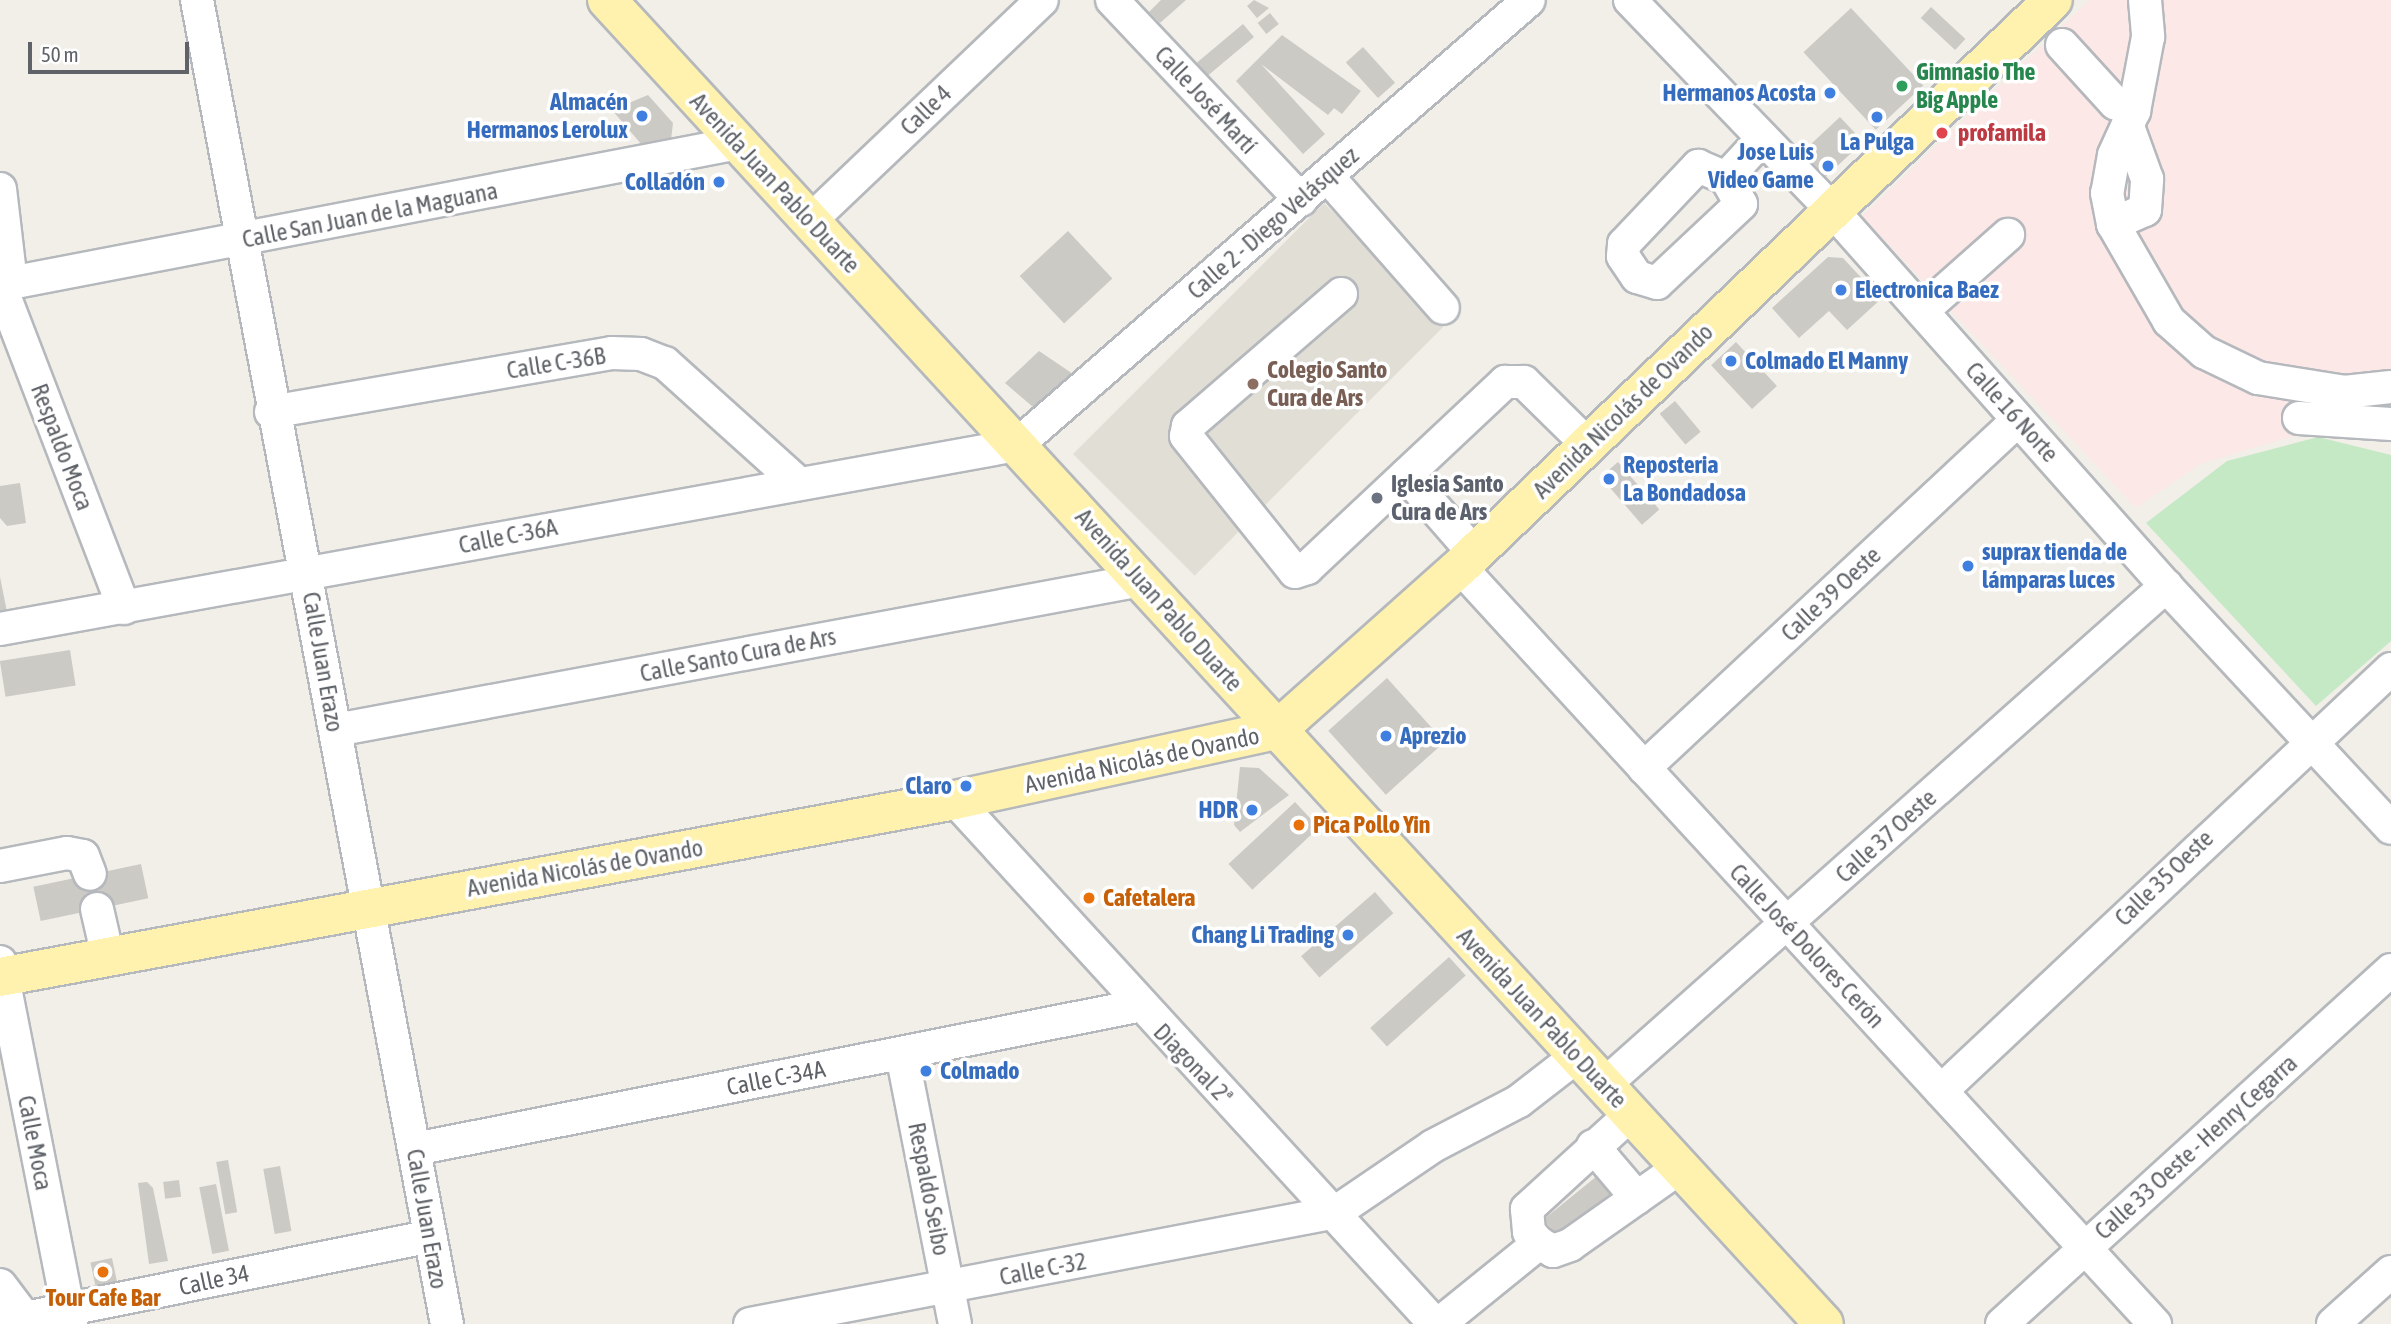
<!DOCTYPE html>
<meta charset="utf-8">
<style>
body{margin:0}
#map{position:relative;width:2391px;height:1324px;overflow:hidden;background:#f1efe8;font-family:"Asap Condensed",sans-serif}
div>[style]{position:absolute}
.education>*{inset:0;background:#e1ded6;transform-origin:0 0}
.medical>*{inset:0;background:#fce8e6}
.green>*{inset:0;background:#c5e8c5}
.building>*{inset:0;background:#cccac5;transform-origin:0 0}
.roads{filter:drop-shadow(2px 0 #b5b8bc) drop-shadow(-2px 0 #b5b8bc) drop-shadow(0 2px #b5b8bc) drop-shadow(0 -2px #b5b8bc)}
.minor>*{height:32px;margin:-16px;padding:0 16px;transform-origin:16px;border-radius:16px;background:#fff}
.major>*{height:38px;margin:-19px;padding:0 19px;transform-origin:19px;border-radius:19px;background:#fff2af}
.dots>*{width:19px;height:19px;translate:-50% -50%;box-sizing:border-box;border:4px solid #fff;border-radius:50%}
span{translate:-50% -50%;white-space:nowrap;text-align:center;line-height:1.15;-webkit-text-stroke:7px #fff;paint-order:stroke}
.leisure-label{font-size:24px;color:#27864d;font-weight:700}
.left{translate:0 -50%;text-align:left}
.shop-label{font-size:24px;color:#366cbe;font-weight:700}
.right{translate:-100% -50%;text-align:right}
.street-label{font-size:24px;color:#5f6368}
.health-label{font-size:24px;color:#be3a42;font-weight:700}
.education-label{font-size:24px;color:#785e54;font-weight:700}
.worship-label{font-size:24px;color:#5b616d;font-weight:700}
.food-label{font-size:24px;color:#c56008;font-weight:700}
.scale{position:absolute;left:28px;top:42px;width:161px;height:32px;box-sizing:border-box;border:4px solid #5f6368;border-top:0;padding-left:9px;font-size:21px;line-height:24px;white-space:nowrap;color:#5f6368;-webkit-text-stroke:5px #fff;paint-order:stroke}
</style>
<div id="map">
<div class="education">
<i style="left:1324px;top:203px;width:172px;height:355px;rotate:45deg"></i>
</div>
<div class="medical">
<i style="clip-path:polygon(2090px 0,2391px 0,2391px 441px,2338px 431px,2296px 435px,2200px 464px,2136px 508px,1862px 216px)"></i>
</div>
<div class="green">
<i style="clip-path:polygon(2318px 437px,2391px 455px,2391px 641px,2316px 706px,2146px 523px,2227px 461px)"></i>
</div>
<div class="building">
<i style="clip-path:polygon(1161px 0,1186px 0,1160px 23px,1149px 12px)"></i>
<i style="clip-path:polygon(1254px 0,1269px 8px,1257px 18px,1247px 6px)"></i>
<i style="left:1931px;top:7px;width:47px;height:15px;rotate:43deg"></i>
<i style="left:1851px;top:8px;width:106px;height:65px;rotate:47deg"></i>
<i style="left:1270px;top:13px;width:14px;height:16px;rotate:51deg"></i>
<i style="left:1243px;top:24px;width:17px;height:67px;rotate:50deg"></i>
<i style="clip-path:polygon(1282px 35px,1361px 91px,1342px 114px,1334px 108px,1328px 115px,1261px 64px,1325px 134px,1303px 154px,1236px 81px)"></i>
<i style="left:1363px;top:47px;width:48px;height:23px;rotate:48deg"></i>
<i style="clip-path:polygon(648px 95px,673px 123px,671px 140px,642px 145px,612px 110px)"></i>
<i style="left:1840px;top:117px;width:34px;height:51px;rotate:47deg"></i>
<i style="left:1068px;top:231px;width:65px;height:66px;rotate:47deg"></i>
<i style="clip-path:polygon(1828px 257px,1843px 258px,1881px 299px,1847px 330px,1829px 311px,1799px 338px,1772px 308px)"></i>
<i style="left:1736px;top:342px;width:60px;height:34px;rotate:47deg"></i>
<i style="clip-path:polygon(1039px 351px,1076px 376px,1033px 407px,1005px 383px)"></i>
<i style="left:1675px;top:401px;width:40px;height:20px;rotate:50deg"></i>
<i style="left:1618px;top:462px;width:63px;height:23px;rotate:49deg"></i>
<i style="clip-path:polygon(20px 483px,26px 523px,7px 526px,0 518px,0 486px)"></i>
<i style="clip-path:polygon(0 577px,7px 612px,0 613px)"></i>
<i style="left:70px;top:650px;width:36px;height:71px;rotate:81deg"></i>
<i style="left:1387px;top:678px;width:86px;height:79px;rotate:48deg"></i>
<i style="clip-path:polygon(1240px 767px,1259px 768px,1289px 795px,1240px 832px,1234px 825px)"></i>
<i style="left:1295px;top:802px;width:35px;height:91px;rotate:47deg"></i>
<i style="left:141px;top:864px;width:35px;height:110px;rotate:78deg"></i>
<i style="left:1375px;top:892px;width:28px;height:98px;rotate:49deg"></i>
<i style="left:1449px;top:957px;width:25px;height:106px;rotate:48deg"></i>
<i style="left:228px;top:1160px;width:53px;height:12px;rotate:80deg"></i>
<i style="left:280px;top:1166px;width:66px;height:17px;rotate:80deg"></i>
<i style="left:1602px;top:1172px;width:27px;height:75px;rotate:51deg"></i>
<i style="left:179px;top:1180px;width:17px;height:16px;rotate:83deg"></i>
<i style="clip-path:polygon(147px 1182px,153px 1188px,168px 1261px,149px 1264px,138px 1183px)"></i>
<i style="left:216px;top:1184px;width:68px;height:17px;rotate:79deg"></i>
<i style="left:112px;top:1258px;width:25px;height:22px;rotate:78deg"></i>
</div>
<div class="roads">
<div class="minor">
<i style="left:197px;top:0;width:1347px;rotate:79.31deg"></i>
<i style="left:1112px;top:0;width:275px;rotate:46.6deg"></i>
<i style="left:1630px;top:0;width:291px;rotate:46.1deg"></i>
<i style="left:1832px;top:210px;width:503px;rotate:48.39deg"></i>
<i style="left:2166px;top:586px;width:330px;rotate:47.1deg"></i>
<i style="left:2145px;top:0;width:37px;rotate:85deg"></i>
<i style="left:2148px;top:37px;width:75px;rotate:100.7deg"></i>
<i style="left:2134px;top:111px;width:48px;rotate:114.4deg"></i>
<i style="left:2114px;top:155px;width:39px;rotate:100deg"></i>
<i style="left:2107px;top:193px;width:32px;rotate:79deg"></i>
<i style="left:2113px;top:224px;width:112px;rotate:60deg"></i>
<i style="left:2169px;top:321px;width:47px;rotate:41.5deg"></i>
<i style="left:2204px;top:352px;width:60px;rotate:25.7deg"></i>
<i style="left:2258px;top:378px;width:87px;rotate:9.2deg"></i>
<i style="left:2344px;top:392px;width:47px;rotate:-6.1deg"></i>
<i style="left:2062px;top:45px;width:79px;rotate:47.6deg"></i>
<i style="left:2115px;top:103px;width:21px;rotate:23deg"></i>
<i style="left:1328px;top:177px;width:174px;rotate:48.7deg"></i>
<i style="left:1726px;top:178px;width:30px;rotate:60deg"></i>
<i style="left:1741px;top:204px;width:115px;rotate:136.8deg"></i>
<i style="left:1657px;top:283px;width:21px;rotate:-163deg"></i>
<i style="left:1637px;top:277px;width:25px;rotate:-124deg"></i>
<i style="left:1623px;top:256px;width:12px;rotate:-85deg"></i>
<i style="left:1624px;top:244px;width:108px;rotate:-46.5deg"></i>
<i style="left:1698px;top:166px;width:30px;rotate:23deg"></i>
<i style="left:1726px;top:178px;width:54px;rotate:-47.2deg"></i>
<i style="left:0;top:189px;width:95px;rotate:83.3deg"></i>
<i style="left:810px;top:221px;width:320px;rotate:-43.6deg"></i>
<i style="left:2113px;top:224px;width:35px;rotate:-24deg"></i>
<i style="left:2145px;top:210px;width:31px;rotate:-86deg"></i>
<i style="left:2147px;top:179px;width:50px;rotate:-109.9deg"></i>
<i style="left:0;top:285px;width:753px;rotate:-10.88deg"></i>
<i style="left:0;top:285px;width:346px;rotate:69deg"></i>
<i style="left:1341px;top:294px;width:202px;rotate:139.2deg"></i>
<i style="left:1188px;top:426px;width:10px;rotate:101deg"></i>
<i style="left:1186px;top:436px;width:174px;rotate:51.3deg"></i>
<i style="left:1295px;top:572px;width:13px;rotate:-18deg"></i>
<i style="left:1307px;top:568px;width:272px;rotate:-43.2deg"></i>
<i style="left:1505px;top:382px;width:19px"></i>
<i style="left:1524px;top:382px;width:90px;rotate:44.5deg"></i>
<i style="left:1922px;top:311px;width:115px;rotate:-41.5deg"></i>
<i style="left:271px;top:412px;width:346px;rotate:-9.8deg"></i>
<i style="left:612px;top:353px;width:29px;rotate:2deg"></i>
<i style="left:641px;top:354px;width:26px;rotate:21deg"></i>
<i style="left:665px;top:363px;width:178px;rotate:42deg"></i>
<i style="left:2299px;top:418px;width:92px;rotate:3.7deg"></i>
<i style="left:1406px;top:475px;width:103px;rotate:48.9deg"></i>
<i style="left:1460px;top:567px;width:1028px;rotate:47.45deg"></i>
<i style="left:0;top:629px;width:1034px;rotate:-10.26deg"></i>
<i style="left:1017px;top:445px;width:678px;rotate:-41deg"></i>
<i style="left:336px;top:730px;width:819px;rotate:-10.56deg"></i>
<i style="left:1644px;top:768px;width:511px;rotate:-42.94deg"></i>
<i style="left:955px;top:800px;width:711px;rotate:47.51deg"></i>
<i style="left:0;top:866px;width:68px;rotate:-11deg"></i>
<i style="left:67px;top:853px;width:16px;rotate:11deg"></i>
<i style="left:83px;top:856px;width:19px;rotate:69deg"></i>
<i style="left:97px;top:909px;width:49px;rotate:77.1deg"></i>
<i style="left:0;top:962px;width:369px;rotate:78.9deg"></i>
<i style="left:902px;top:1054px;width:275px;rotate:78.9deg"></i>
<i style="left:1604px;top:1085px;width:752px;rotate:-41.6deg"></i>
<i style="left:1941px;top:1091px;width:617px;rotate:-43.16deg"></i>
<i style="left:1631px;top:1114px;width:141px;rotate:137.6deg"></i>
<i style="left:1527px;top:1209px;width:23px;rotate:85deg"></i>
<i style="left:1529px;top:1232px;width:15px;rotate:48deg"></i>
<i style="left:1539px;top:1243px;width:16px;rotate:30deg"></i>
<i style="left:1553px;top:1251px;width:18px;rotate:-19deg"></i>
<i style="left:1570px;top:1245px;width:133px;rotate:-35.2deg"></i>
<i style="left:1593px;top:1146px;width:68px;rotate:49.8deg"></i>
<i style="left:415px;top:1149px;width:736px;rotate:-11.2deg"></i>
<i style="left:0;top:1285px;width:41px;rotate:52.9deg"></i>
<i style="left:0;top:1323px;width:436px;rotate:-11.4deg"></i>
<i style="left:750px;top:1324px;width:597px;rotate:-10.82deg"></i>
<i style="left:1336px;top:1212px;width:117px;rotate:-34.2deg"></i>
<i style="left:1433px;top:1146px;width:97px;rotate:-27.6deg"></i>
<i style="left:1519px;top:1101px;width:73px;rotate:-37.8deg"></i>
<i style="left:1439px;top:1324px;width:129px;rotate:-39deg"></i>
<i style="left:2002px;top:1324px;width:526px;rotate:-42.3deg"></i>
<i style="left:2333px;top:1324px;width:78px;rotate:-41.9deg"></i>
</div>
<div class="major">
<i style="left:607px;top:0;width:1798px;rotate:47.41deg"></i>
<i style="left:0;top:977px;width:971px;rotate:-10.5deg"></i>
<i style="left:955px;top:800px;width:330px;rotate:-12.3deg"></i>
<i style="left:1277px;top:730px;width:245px;rotate:-41.7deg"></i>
<i style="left:1460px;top:567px;width:820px;rotate:-43.72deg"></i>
</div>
</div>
<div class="dots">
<i style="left:1902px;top:86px;background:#2e9e5b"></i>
<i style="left:1830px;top:93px;background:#3f7fe0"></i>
<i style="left:642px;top:116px;background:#3f7fe0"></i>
<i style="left:1877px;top:117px;background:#3f7fe0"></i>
<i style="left:1942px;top:133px;background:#e0444e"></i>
<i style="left:1828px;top:166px;background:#3f7fe0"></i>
<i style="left:719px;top:182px;background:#3f7fe0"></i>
<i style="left:1841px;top:290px;background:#3f7fe0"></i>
<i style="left:1731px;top:361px;background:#3f7fe0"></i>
<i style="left:1253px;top:384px;background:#8d6e63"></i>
<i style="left:1609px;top:479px;background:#3f7fe0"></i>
<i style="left:1377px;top:498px;background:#6b7280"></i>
<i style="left:1968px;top:566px;background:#3f7fe0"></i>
<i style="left:1386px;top:736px;background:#3f7fe0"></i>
<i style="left:966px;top:786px;background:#3f7fe0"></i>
<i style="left:1252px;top:810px;background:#3f7fe0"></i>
<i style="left:1299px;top:825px;background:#e8710a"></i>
<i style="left:1089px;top:898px;background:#e8710a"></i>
<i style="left:1348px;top:935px;background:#3f7fe0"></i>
<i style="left:926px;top:1071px;background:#3f7fe0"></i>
<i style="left:103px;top:1272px;background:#e8710a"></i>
</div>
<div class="leisure-label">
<span class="left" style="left:1916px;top:86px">Gimnasio The<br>Big Apple</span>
</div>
<div class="shop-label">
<span class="right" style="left:1816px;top:93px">Hermanos Acosta</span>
<span class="right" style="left:628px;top:116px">Almacén<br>Hermanos Lerolux</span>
<span style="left:1877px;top:142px">La Pulga</span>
<span class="right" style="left:1814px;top:166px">Jose Luis<br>Video Game</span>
<span class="right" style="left:705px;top:182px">Colladón</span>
<span class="left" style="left:1855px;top:290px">Electronica Baez</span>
<span class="left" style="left:1745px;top:361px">Colmado El Manny</span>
<span class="left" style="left:1623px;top:479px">Reposteria<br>La Bondadosa</span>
<span class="left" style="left:1982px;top:566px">suprax tienda de<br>lámparas luces</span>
<span class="left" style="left:1400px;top:736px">Aprezio</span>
<span class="right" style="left:952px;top:786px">Claro</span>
<span class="right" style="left:1238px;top:810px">HDR</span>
<span class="right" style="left:1334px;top:935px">Chang Li Trading</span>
<span class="left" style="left:940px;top:1071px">Colmado</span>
</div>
<div class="street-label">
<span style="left:1206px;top:100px;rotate:47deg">Calle José Martí</span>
<span style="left:926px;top:110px;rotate:-44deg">Calle 4</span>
<span style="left:775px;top:183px;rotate:47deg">Avenida Juan Pablo Duarte</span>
<span style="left:370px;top:215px;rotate:-11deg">Calle San Juan de la Maguana</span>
<span style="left:1273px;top:223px;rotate:-41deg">Calle 2 - Diego Velásquez</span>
<span style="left:556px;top:363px;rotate:-9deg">Calle C-36B</span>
<span style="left:1623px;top:411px;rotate:-44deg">Avenida Nicolás de Ovando</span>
<span style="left:2012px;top:412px;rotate:48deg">Calle 16 Norte</span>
<span style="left:62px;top:447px;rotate:69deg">Respaldo Moca</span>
<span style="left:508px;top:536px;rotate:-11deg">Calle C-36A</span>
<span style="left:1831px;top:594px;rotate:-43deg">Calle 39 Oeste</span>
<span style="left:1159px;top:600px;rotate:48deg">Avenida Juan Pablo Duarte</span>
<span style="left:738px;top:655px;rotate:-11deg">Calle Santo Cura de Ars</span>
<span style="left:323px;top:662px;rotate:80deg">Calle Juan Erazo</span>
<span style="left:1142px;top:760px;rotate:-12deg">Avenida Nicolás de Ovando</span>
<span style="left:1886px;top:836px;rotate:-42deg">Calle 37 Oeste</span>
<span style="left:585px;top:868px;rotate:-10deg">Avenida Nicolás de Ovando</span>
<span style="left:2164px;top:878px;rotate:-44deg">Calle 35 Oeste</span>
<span style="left:1807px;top:946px;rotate:47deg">Calle José Dolores Cerón</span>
<span style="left:1542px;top:1018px;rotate:47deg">Avenida Juan Pablo Duarte</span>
<span style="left:1193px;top:1064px;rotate:46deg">Diagonal 2ª</span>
<span style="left:776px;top:1078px;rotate:-11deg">Calle C-34A</span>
<span style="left:35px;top:1143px;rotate:79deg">Calle Moca</span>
<span style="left:2196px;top:1147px;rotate:-42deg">Calle 33 Oeste - Henry Cegarra</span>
<span style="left:929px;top:1189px;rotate:79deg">Respaldo Seibo</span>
<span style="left:427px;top:1219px;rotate:80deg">Calle Juan Erazo</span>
<span style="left:1043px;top:1269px;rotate:-11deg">Calle C-32</span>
<span style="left:214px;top:1280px;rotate:-12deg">Calle 34</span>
</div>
<div class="health-label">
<span class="left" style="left:1958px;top:133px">profamila</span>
</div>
<div class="education-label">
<span class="left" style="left:1267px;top:384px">Colegio Santo<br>Cura de Ars</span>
</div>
<div class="worship-label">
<span class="left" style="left:1391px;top:498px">Iglesia Santo<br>Cura de Ars</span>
</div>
<div class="food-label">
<span class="left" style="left:1313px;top:825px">Pica Pollo Yin</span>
<span class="left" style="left:1103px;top:898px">Cafetalera</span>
<span style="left:103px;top:1298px">Tour Cafe Bar</span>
</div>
<div class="scale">50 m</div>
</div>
